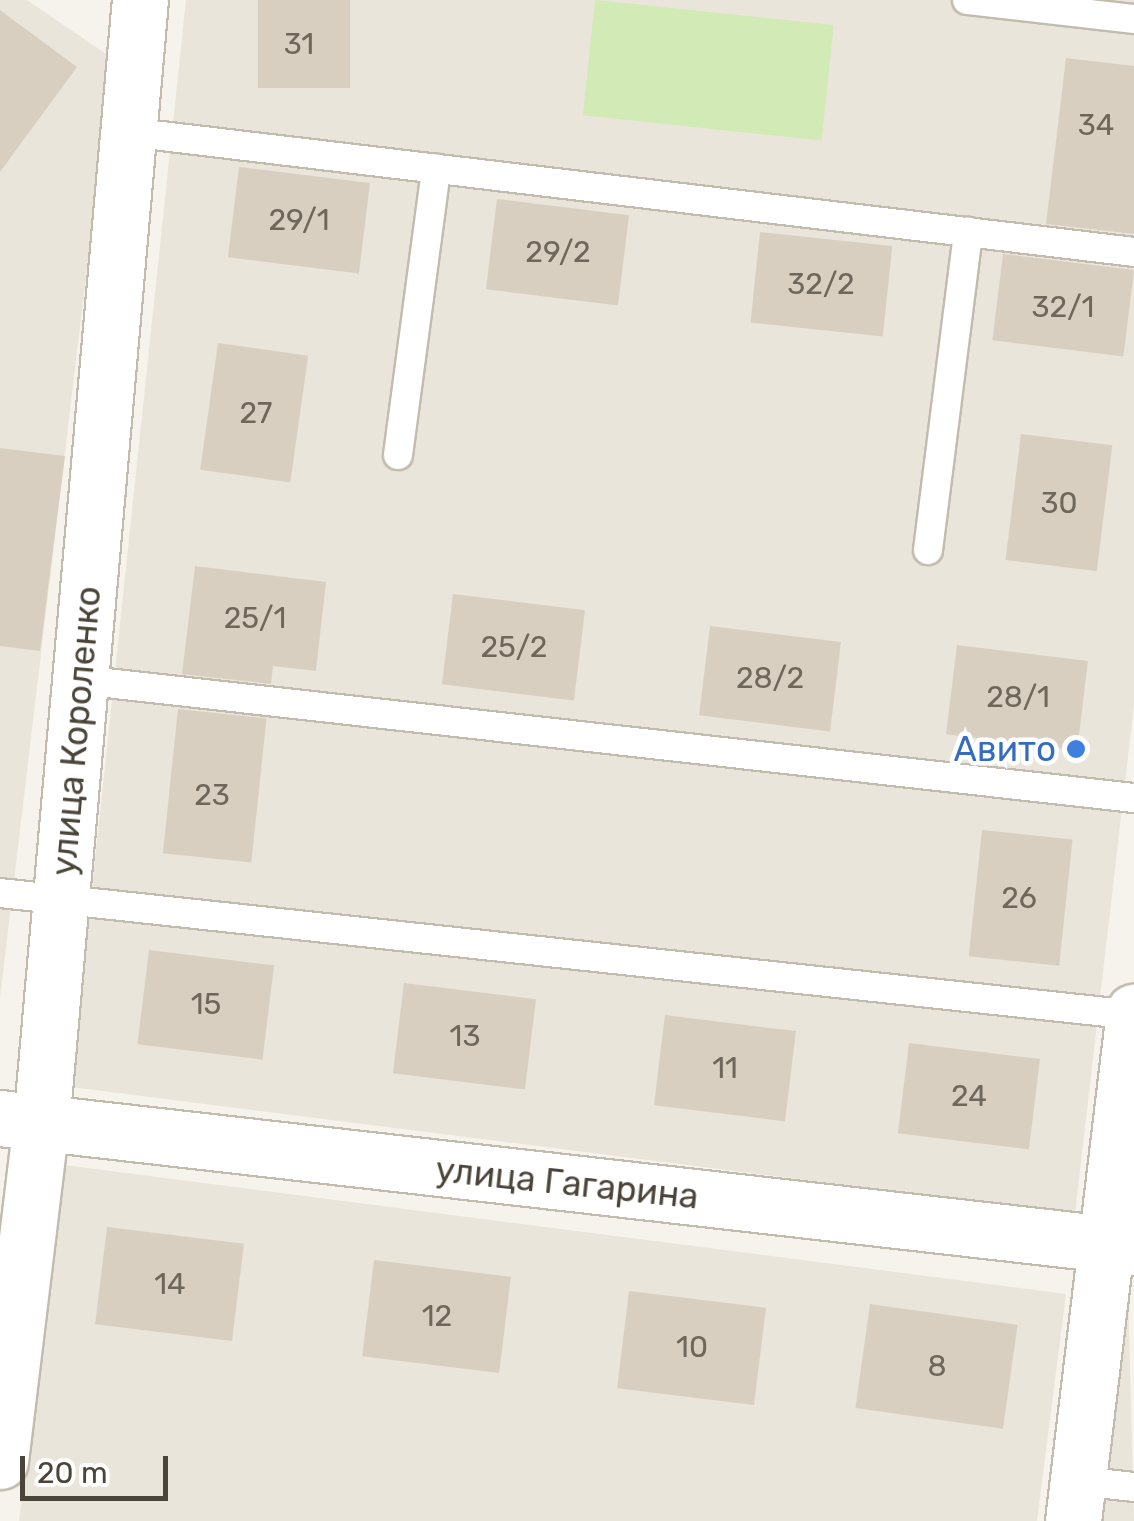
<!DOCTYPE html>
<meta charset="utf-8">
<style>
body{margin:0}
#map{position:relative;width:1134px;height:1521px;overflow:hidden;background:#f6f3ec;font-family:Rubik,sans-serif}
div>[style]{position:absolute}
.residential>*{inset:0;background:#eae5da}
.green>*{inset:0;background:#d2eab5;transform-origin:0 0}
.building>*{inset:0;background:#d8cfc1;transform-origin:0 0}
.roads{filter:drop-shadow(2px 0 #c2bbae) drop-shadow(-2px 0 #c2bbae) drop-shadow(0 2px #c2bbae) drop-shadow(0 -2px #c2bbae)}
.lane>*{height:28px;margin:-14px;padding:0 14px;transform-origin:14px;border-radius:14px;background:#fff}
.street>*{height:55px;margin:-27.5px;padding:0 27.5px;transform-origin:27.5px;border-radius:27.5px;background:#fff}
.dots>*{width:28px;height:28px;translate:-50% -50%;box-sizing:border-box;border:5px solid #fff;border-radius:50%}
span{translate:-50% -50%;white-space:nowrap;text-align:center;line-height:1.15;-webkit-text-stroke:9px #fff;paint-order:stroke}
.number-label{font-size:30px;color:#6e675b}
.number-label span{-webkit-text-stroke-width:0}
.street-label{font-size:35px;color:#4b4439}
.shop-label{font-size:35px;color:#366cbe}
.right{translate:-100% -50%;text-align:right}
.scale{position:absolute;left:20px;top:1456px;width:148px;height:45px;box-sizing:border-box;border:5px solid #4b4439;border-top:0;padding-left:12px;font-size:30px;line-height:35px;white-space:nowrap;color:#4b4439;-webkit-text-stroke:8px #fff;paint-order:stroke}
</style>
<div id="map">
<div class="residential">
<i style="clip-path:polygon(0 0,27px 0,112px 58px,0 998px)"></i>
<i style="clip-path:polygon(186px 0,1134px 0,1134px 705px,1075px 1214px,71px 1087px)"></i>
<i style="clip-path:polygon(64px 1165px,1066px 1294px,1037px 1521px,19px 1521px)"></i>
<i style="clip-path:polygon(1128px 1289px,1134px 1521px,1100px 1521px)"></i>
</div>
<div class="green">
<i style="left:595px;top:0;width:240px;height:116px;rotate:6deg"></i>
</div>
<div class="building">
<i style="left:258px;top:0;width:92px;height:88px"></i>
<i style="clip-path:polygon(0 10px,77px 67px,0 172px)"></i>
<i style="clip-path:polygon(1066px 58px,1134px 66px,1134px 234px,1046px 224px)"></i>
<i style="left:239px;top:167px;width:132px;height:91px;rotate:7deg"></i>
<i style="left:497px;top:199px;width:133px;height:91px;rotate:7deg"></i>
<i style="left:760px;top:232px;width:133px;height:91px;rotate:6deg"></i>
<i style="left:1003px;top:254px;width:132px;height:87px;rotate:7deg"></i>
<i style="left:218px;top:343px;width:91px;height:128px;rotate:8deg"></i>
<i style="left:1021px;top:434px;width:92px;height:127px;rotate:7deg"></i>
<i style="clip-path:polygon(0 448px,65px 456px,40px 651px,0 646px)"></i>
<i style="clip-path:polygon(195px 566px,326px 582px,316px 671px,273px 666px,271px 684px,182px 674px)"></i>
<i style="left:453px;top:594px;width:133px;height:91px;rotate:7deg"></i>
<i style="left:710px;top:626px;width:132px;height:90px;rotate:7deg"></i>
<i style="left:957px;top:645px;width:132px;height:90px;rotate:7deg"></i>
<i style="left:178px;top:709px;width:89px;height:145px;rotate:6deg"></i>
<i style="left:982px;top:830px;width:91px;height:127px;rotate:6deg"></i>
<i style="left:149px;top:950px;width:126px;height:95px;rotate:7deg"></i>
<i style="left:404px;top:983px;width:133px;height:91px;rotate:7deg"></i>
<i style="left:665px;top:1015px;width:132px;height:91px;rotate:7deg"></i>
<i style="left:909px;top:1043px;width:132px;height:91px;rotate:7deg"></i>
<i style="left:107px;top:1227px;width:138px;height:98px;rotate:7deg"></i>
<i style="left:374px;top:1260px;width:138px;height:97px;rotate:7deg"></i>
<i style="left:629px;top:1291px;width:138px;height:98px;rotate:7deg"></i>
<i style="left:870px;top:1304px;width:149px;height:105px;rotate:8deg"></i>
</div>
<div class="roads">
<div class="lane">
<i style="left:967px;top:0;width:168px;rotate:6.5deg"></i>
<i style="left:128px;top:132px;width:1013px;rotate:6.8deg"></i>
<i style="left:398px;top:455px;width:289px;rotate:-82.4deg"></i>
<i style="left:928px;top:550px;width:321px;rotate:-82.8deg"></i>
<i style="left:80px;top:680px;width:1061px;rotate:6.39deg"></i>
<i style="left:0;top:893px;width:1141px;rotate:6.14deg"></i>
<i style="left:1078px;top:1481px;width:56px;rotate:6.1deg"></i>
</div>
<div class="street">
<i style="left:0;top:1118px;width:1141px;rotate:6.49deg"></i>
<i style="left:0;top:1461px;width:339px;rotate:-83.1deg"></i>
<i style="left:41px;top:1124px;width:1128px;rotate:-84.97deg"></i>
<i style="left:1073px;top:1521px;width:513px;rotate:-83.17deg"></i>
</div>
</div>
<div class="dots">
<i style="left:1076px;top:749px;background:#3f7fe0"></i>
</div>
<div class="number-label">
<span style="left:299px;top:44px">31</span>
<span style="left:1096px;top:125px">34</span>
<span style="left:299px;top:220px">29/1</span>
<span style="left:558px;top:252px">29/2</span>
<span style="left:821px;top:284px">32/2</span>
<span style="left:1063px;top:307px">32/1</span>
<span style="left:256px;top:413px">27</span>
<span style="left:1059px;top:503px">30</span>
<span style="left:255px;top:618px">25/1</span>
<span style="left:514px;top:647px">25/2</span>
<span style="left:770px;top:678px">28/2</span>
<span style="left:1018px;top:697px">28/1</span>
<span style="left:212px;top:795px">23</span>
<span style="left:1019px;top:898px">26</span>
<span style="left:206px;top:1004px">15</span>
<span style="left:465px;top:1036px">13</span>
<span style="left:725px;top:1068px">11</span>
<span style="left:969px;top:1096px">24</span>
<span style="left:170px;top:1284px">14</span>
<span style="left:437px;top:1316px">12</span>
<span style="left:692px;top:1347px">10</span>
<span style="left:937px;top:1366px">8</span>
</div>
<div class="street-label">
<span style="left:76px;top:731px;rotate:-85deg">улица Короленко</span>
<span style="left:567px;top:1183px;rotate:6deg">улица Гагарина</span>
</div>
<div class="shop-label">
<span class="right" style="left:1056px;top:749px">Авито</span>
</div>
<div class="scale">20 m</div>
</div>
